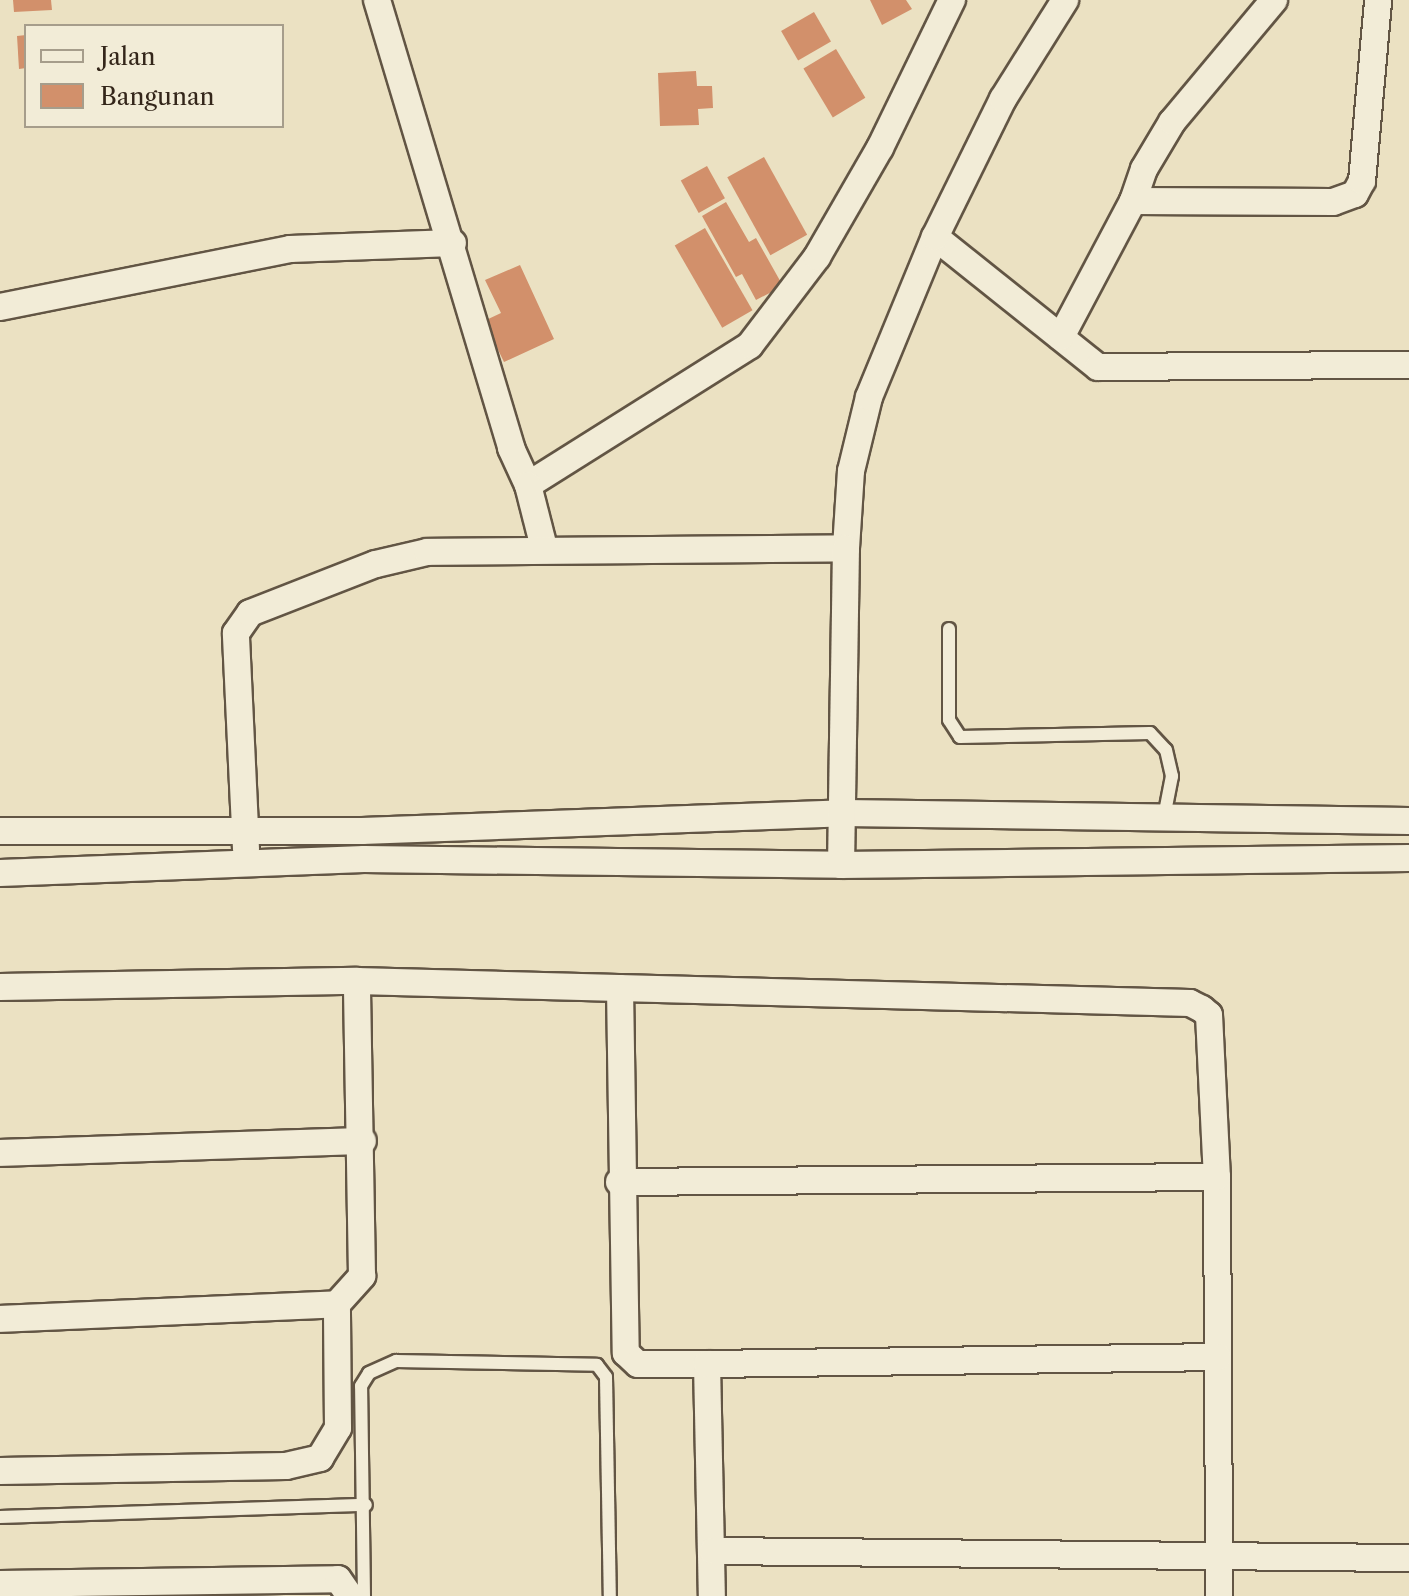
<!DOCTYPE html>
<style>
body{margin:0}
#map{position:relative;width:1409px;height:1596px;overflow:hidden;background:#ebe1c2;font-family:"Libre Caslon Text",serif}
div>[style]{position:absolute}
.building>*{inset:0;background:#d2906b;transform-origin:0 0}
.roads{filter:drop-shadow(2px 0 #625544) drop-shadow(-2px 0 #625544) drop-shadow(0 2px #625544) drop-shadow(0 -2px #625544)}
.service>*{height:12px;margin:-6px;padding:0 6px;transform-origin:6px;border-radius:6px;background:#f2ecd7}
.minor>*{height:26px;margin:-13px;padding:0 13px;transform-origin:13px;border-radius:13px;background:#f2ecd7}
span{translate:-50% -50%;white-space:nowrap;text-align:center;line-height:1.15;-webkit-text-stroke:6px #f2ecd7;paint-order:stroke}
.legend{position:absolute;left:24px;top:24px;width:260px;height:104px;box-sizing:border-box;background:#f2ecd7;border:2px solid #a69d8b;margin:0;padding:10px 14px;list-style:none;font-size:24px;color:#34261a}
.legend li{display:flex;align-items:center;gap:16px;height:40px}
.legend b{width:40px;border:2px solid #a69d8b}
</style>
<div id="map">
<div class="building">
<i style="clip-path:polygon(13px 0,51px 0,52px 10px,14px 12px)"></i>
<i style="clip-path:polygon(870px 0,906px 0,912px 9px,882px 25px)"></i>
<i style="left:814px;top:12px;width:34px;height:38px;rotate:60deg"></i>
<i style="clip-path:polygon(26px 35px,26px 68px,19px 69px,17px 36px)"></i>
<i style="left:836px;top:49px;width:57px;height:38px;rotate:59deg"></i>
<i style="clip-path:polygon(696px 71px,697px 86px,712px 86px,713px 108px,698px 109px,699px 125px,660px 126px,658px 73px)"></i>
<i style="left:764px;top:157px;width:89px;height:42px;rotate:61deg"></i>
<i style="left:707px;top:166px;width:37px;height:30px;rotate:61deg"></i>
<i style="clip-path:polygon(726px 202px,749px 242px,756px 238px,783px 286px,756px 300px,742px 274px,736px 277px,702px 216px)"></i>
<i style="left:705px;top:228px;width:95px;height:35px;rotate:60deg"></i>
<i style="clip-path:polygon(520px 265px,554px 339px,504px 362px,484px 321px,501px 313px,485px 280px)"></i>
</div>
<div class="roads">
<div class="service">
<i style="left:949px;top:629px;width:91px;rotate:90deg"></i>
<i style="left:949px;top:720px;width:20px;rotate:57deg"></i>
<i style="left:960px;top:737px;width:190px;rotate:-1.2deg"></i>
<i style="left:1150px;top:733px;width:23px;rotate:47deg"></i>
<i style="left:1166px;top:750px;width:27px;rotate:77deg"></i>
<i style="left:1172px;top:776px;width:42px;rotate:101deg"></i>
<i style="left:0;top:1517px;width:366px;rotate:-1.9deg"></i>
<i style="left:364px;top:1596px;width:210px;rotate:-90.8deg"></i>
<i style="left:361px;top:1386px;width:15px;rotate:-58deg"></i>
<i style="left:369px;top:1373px;width:30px;rotate:-24deg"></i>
<i style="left:396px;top:1361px;width:201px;rotate:1.1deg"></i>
<i style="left:597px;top:1365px;width:15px;rotate:53deg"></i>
<i style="left:606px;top:1377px;width:219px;rotate:89deg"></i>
</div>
<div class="minor">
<i style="left:377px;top:0;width:468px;rotate:73.3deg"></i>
<i style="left:511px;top:448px;width:41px;rotate:65.3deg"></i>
<i style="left:528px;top:485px;width:262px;rotate:-32.2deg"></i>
<i style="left:750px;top:345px;width:111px;rotate:-52.7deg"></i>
<i style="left:817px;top:257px;width:126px;rotate:-60deg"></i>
<i style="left:880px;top:148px;width:165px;rotate:-64.1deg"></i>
<i style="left:1133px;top:201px;width:34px;rotate:-71deg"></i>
<i style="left:1144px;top:169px;width:55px;rotate:-59.2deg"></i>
<i style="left:1172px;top:122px;width:159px;rotate:-50.1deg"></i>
<i style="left:935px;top:237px;width:208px;rotate:38.6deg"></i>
<i style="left:1098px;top:367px;width:311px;rotate:-0.4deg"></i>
<i style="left:0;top:307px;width:296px;rotate:-11.3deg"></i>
<i style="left:290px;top:249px;width:163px;rotate:-2.1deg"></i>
<i style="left:1061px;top:337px;width:154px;rotate:-62.1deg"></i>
<i style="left:1133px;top:201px;width:200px;rotate:0.3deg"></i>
<i style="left:1333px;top:202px;width:23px;rotate:-20deg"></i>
<i style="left:1355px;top:194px;width:15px;rotate:-62deg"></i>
<i style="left:1362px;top:181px;width:182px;rotate:-84.9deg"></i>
<i style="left:528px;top:485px;width:65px;rotate:75.7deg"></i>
<i style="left:846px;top:548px;width:77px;rotate:-86.3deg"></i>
<i style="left:851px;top:471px;width:76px;rotate:-76.3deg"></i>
<i style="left:869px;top:397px;width:173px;rotate:-67.6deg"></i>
<i style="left:935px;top:237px;width:154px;rotate:-63.8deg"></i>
<i style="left:1003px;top:99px;width:117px;rotate:-57.9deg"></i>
<i style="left:0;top:831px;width:362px"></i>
<i style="left:362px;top:831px;width:482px;rotate:-2.1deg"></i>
<i style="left:844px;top:813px;width:565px;rotate:0.81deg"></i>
<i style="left:246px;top:849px;width:216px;rotate:-92.7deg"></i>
<i style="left:236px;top:633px;width:24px;rotate:-55deg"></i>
<i style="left:250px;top:613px;width:135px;rotate:-21.3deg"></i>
<i style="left:376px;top:564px;width:52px;rotate:-13.2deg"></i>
<i style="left:427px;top:552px;width:419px;rotate:-0.5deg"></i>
<i style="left:846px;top:548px;width:317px;rotate:90.9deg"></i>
<i style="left:0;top:873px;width:364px;rotate:-2.2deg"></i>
<i style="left:364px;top:859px;width:477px;rotate:0.7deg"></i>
<i style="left:841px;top:865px;width:568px;rotate:-0.71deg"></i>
<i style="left:0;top:987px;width:357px;rotate:-1deg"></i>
<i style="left:357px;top:981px;width:833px;rotate:1.51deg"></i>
<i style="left:1190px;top:1003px;width:13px;rotate:27deg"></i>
<i style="left:1202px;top:1009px;width:9px;rotate:41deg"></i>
<i style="left:1209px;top:1015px;width:162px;rotate:87.2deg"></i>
<i style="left:1217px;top:1177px;width:419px;rotate:89.7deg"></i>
<i style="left:620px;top:988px;width:365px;rotate:89.1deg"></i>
<i style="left:626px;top:1353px;width:16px;rotate:43deg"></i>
<i style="left:638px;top:1364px;width:69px"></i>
<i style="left:707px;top:1364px;width:232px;rotate:88.8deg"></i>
<i style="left:0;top:1153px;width:363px;rotate:-1.9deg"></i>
<i style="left:619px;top:1182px;width:598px;rotate:-0.48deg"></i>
<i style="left:0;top:1319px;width:337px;rotate:-2.5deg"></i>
<i style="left:707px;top:1364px;width:511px;rotate:-0.78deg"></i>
<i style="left:0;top:1471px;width:286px;rotate:-1deg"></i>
<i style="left:286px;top:1466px;width:35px;rotate:-13deg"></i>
<i style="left:320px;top:1458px;width:35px;rotate:-59deg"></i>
<i style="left:338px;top:1428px;width:124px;rotate:-90.5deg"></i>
<i style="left:337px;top:1304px;width:38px;rotate:-48deg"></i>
<i style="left:362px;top:1276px;width:295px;rotate:-91deg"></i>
<i style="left:713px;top:1551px;width:696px;rotate:0.58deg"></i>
<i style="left:0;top:1584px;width:338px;rotate:-0.8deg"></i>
<i style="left:338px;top:1579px;width:21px;rotate:55deg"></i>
</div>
</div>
<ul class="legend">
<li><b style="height:10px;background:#f2ecd7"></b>Jalan</li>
<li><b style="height:22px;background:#d2906b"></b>Bangunan</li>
</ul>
</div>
